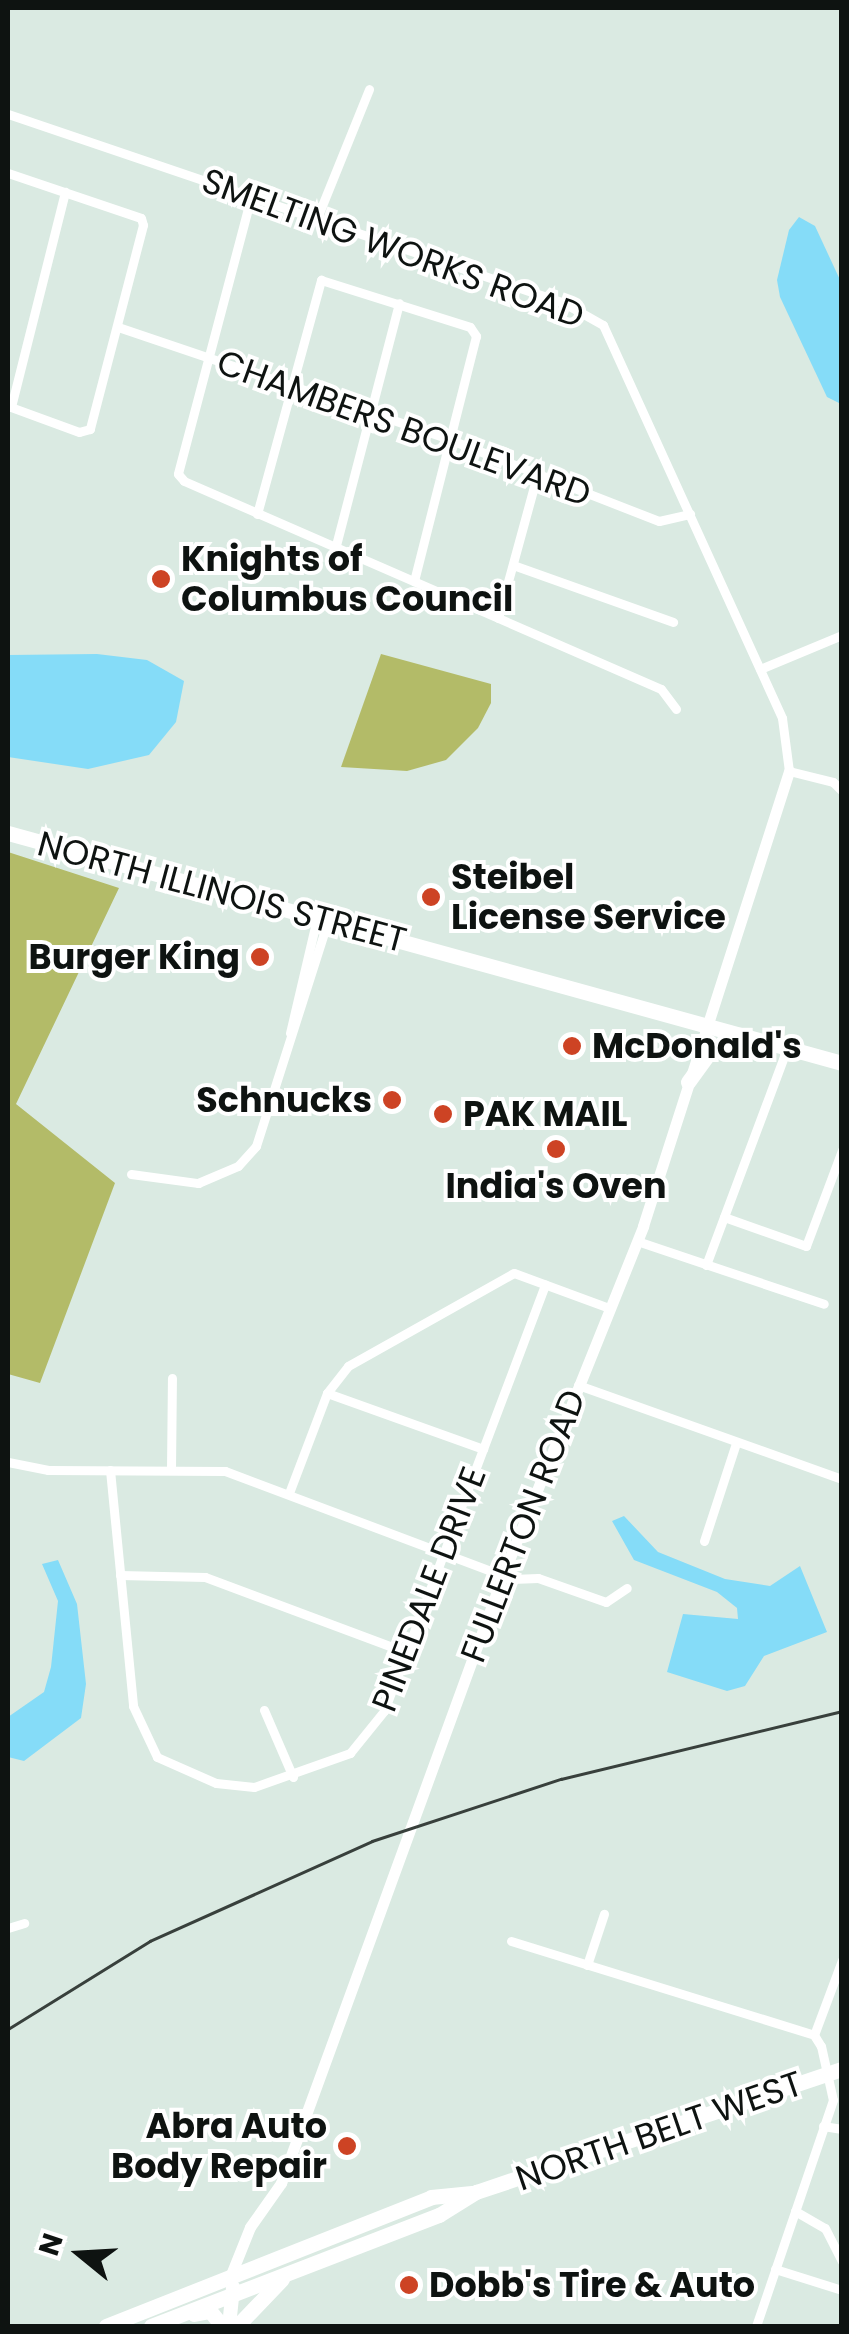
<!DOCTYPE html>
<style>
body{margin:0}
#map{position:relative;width:849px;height:2334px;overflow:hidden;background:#daeae2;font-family:Poppins,sans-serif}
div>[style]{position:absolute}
.green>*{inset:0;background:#b3bb68}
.water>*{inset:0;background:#85dcf8}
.minor>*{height:9px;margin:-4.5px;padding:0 4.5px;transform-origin:4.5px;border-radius:4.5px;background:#fff}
.tertiary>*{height:11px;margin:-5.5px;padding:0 5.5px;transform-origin:5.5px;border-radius:5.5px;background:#fff}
.secondary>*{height:14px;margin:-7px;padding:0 7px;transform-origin:7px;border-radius:7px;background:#fff}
.primary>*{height:15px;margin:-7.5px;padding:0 7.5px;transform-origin:7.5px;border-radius:7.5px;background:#fff}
.tram>*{height:2.5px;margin:-1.25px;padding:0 1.25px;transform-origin:1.25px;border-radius:1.25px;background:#38403c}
.dots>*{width:28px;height:28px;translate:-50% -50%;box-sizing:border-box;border:5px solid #fff;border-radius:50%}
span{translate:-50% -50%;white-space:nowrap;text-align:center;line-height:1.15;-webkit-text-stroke:8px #fff;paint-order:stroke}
.street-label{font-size:35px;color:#0e1311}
.poi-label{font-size:35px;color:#0e1311;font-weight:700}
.left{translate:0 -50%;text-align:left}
.right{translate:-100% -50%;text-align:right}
.frame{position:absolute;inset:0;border:10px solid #0e1311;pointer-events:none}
.north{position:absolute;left:30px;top:2204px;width:100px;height:100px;-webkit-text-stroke:8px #fff;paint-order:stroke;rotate:288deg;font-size:28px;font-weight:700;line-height:40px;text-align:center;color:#0e1311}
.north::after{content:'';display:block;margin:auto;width:35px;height:45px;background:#0e1311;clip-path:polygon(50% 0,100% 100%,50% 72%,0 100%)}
</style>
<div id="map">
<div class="green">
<i style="clip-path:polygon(381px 654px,491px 684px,491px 703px,478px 728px,446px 760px,407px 771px,341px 767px)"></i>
<i style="clip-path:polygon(8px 852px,119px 888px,16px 1104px,115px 1183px,40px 1383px,8px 1374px)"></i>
</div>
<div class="water">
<i style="clip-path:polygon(799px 217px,815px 226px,841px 282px,841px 404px,827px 397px,780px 297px,777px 280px,789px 230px)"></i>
<i style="clip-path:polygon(97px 654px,147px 660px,184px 681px,176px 722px,149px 755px,88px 769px,8px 757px,8px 655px)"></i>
<i style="clip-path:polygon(624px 1516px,658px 1552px,725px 1579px,770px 1586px,800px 1566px,827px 1632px,764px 1656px,745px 1686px,727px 1691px,667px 1672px,683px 1614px,738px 1619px,737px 1608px,717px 1592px,634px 1560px,612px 1521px)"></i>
<i style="clip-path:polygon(58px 1560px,77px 1604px,86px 1684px,81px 1718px,24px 1761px,8px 1757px,8px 1717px,44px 1692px,51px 1667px,58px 1601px,42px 1564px)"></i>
</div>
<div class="minor">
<i style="left:8px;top:114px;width:587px;rotate:18.77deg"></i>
<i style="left:564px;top:303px;width:45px;rotate:29.4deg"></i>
<i style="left:603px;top:325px;width:432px;rotate:65.5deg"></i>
<i style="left:782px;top:718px;width:53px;rotate:82.5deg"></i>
<i style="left:789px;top:771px;width:45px;rotate:14deg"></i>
<i style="left:833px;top:782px;width:13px;rotate:45deg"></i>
<i style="left:8px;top:173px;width:140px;rotate:18.7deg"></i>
<i style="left:141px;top:218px;width:7px;rotate:74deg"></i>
<i style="left:143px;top:225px;width:211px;rotate:104.6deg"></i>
<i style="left:90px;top:429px;width:11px;rotate:165deg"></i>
<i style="left:79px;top:432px;width:76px;rotate:-159.9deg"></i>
<i style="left:251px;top:197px;width:286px;rotate:104.8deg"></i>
<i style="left:178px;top:474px;width:9px;rotate:49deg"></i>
<i style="left:184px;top:481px;width:520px;rotate:23.56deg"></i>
<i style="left:661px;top:689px;width:25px;rotate:53deg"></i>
<i style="left:317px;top:218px;width:139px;rotate:-68deg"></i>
<i style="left:118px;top:327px;width:352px;rotate:18.7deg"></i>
<i style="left:451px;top:440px;width:223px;rotate:21.3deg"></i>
<i style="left:659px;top:521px;width:32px;rotate:-13deg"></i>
<i style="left:11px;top:407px;width:222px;rotate:-75.9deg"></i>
<i style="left:257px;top:514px;width:243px;rotate:-74.7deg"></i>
<i style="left:321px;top:280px;width:156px;rotate:17.5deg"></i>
<i style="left:470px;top:327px;width:11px;rotate:56deg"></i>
<i style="left:476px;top:336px;width:253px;rotate:104.2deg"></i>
<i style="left:335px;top:549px;width:254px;rotate:-75.4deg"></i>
<i style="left:513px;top:565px;width:170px;rotate:19.6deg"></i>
<i style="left:498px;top:618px;width:148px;rotate:-74.7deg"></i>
<i style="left:760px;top:669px;width:89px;rotate:-22.5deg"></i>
<i style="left:290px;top:1033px;width:118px;rotate:-76.8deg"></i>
<i style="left:131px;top:1174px;width:68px;rotate:7.7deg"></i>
<i style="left:198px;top:1183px;width:43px;rotate:-23deg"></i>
<i style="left:238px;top:1166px;width:27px;rotate:-48deg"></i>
<i style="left:256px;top:1146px;width:236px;rotate:-72.3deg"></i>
<i style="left:724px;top:1217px;width:87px;rotate:19.5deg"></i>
<i style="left:806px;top:1246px;width:103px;rotate:-69.4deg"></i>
<i style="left:637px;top:1241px;width:197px;rotate:18.6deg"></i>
<i style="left:706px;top:1265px;width:232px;rotate:-69.5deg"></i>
<i style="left:578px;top:1385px;width:280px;rotate:19.6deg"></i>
<i style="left:327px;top:1393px;width:166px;rotate:19.7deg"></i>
<i style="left:8px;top:1462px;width:41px;rotate:11.3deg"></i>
<i style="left:48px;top:1470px;width:177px;rotate:0.3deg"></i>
<i style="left:225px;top:1471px;width:307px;rotate:20.6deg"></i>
<i style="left:512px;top:1579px;width:26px;rotate:-2deg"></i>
<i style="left:538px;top:1578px;width:72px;rotate:19.4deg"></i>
<i style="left:606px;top:1602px;width:25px;rotate:-34deg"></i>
<i style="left:171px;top:1469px;width:91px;rotate:-89.4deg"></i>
<i style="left:110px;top:1470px;width:237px;rotate:84.4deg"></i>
<i style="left:133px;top:1706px;width:56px;rotate:64.8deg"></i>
<i style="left:157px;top:1757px;width:64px;rotate:23.8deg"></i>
<i style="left:216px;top:1783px;width:38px;rotate:6deg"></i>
<i style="left:254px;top:1787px;width:102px;rotate:-19.5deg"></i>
<i style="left:350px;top:1753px;width:54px;rotate:-51deg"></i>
<i style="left:384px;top:1711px;width:456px;rotate:-69.3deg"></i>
<i style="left:289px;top:1493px;width:107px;rotate:-69.2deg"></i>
<i style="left:327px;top:1393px;width:34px;rotate:-52deg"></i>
<i style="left:348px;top:1366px;width:190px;rotate:-29.3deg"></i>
<i style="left:514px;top:1273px;width:101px;rotate:20.2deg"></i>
<i style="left:704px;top:1541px;width:103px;rotate:-71.9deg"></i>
<i style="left:120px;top:1575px;width:85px;rotate:1.3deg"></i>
<i style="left:205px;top:1577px;width:215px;rotate:20.5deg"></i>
<i style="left:264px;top:1710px;width:73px;rotate:66.6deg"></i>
<i style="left:8px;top:1928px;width:17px;rotate:-17deg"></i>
<i style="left:511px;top:1941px;width:317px;rotate:17.2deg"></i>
<i style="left:814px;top:2035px;width:13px;rotate:58deg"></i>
<i style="left:821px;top:2046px;width:55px;rotate:77.5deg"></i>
<i style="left:833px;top:2100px;width:239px;rotate:108.8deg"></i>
<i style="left:587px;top:1965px;width:54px;rotate:-71.6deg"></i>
<i style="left:814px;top:2035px;width:80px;rotate:-69.5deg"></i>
<i style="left:823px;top:2126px;width:19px;rotate:9deg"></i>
<i style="left:795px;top:2211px;width:34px;rotate:30deg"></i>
<i style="left:825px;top:2228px;width:37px;rotate:63deg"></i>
<i style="left:775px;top:2269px;width:70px;rotate:17.4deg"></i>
</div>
<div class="tertiary">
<i style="left:232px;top:2272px;width:48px;rotate:-68.2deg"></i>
<i style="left:250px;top:2227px;width:54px;rotate:-54.8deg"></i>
<i style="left:281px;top:2183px;width:647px;rotate:-69.94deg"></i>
<i style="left:503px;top:1575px;width:376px;rotate:-68.1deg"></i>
<i style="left:643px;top:1226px;width:478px;rotate:-72.2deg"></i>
</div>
<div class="secondary">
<i style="left:229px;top:2326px;width:39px;rotate:-84deg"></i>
</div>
<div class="primary">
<i style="left:8px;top:833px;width:865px;rotate:15.42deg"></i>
<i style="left:688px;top:1082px;width:41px;rotate:-54deg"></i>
<i style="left:712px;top:1049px;width:34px;rotate:-15deg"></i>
<i style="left:194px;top:2314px;width:16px;rotate:-11deg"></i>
<i style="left:210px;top:2311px;width:19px;rotate:51deg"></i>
<i style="left:106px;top:2326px;width:350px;rotate:-21.6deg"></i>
<i style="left:431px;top:2197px;width:41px;rotate:-5.6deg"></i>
<i style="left:151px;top:2326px;width:309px;rotate:-21.1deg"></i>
<i style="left:439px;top:2215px;width:44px;rotate:-31.9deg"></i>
<i style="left:476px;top:2192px;width:386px;rotate:-18.6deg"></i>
<i style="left:237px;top:2326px;width:65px;rotate:-46.2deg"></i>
</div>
<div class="tram">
<i style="left:8px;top:2029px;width:167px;rotate:-31.8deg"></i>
<i style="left:150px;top:1941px;width:243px;rotate:-24.2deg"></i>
<i style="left:372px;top:1841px;width:199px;rotate:-18.2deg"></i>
<i style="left:561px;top:1779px;width:289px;rotate:-13.6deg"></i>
</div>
<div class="dots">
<i style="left:161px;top:579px;background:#cd4324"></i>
<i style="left:431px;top:897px;background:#cd4324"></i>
<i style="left:260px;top:957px;background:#cd4324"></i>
<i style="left:572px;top:1046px;background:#cd4324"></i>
<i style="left:392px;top:1100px;background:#cd4324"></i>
<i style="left:443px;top:1114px;background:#cd4324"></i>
<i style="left:556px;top:1149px;background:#cd4324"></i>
<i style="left:347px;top:2146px;background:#cd4324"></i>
<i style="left:409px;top:2285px;background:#cd4324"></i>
</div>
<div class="street-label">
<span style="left:393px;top:248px;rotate:20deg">SMELTING WORKS ROAD</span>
<span style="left:404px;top:428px;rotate:20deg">CHAMBERS BOULEVARD</span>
<span style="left:222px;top:892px;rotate:15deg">NORTH ILLINOIS STREET</span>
<span style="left:523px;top:1526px;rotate:-69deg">FULLERTON ROAD</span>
<span style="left:429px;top:1589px;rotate:-69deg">PINEDALE DRIVE</span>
<span style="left:659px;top:2131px;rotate:-19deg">NORTH BELT WEST</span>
</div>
<div class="poi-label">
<span class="left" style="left:181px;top:579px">Knights of<br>Columbus Council</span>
<span class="left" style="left:451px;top:897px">Steibel<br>License Service</span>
<span class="right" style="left:240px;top:957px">Burger King</span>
<span class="left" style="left:592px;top:1046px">McDonald's</span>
<span class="right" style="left:372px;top:1100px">Schnucks</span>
<span class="left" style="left:463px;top:1114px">PAK MAIL</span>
<span style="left:556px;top:1186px">India's Oven</span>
<span class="right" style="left:327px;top:2146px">Abra Auto<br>Body Repair</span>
<span class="left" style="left:429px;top:2285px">Dobb's Tire &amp; Auto</span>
</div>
<div class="frame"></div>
<div class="north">N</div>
</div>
